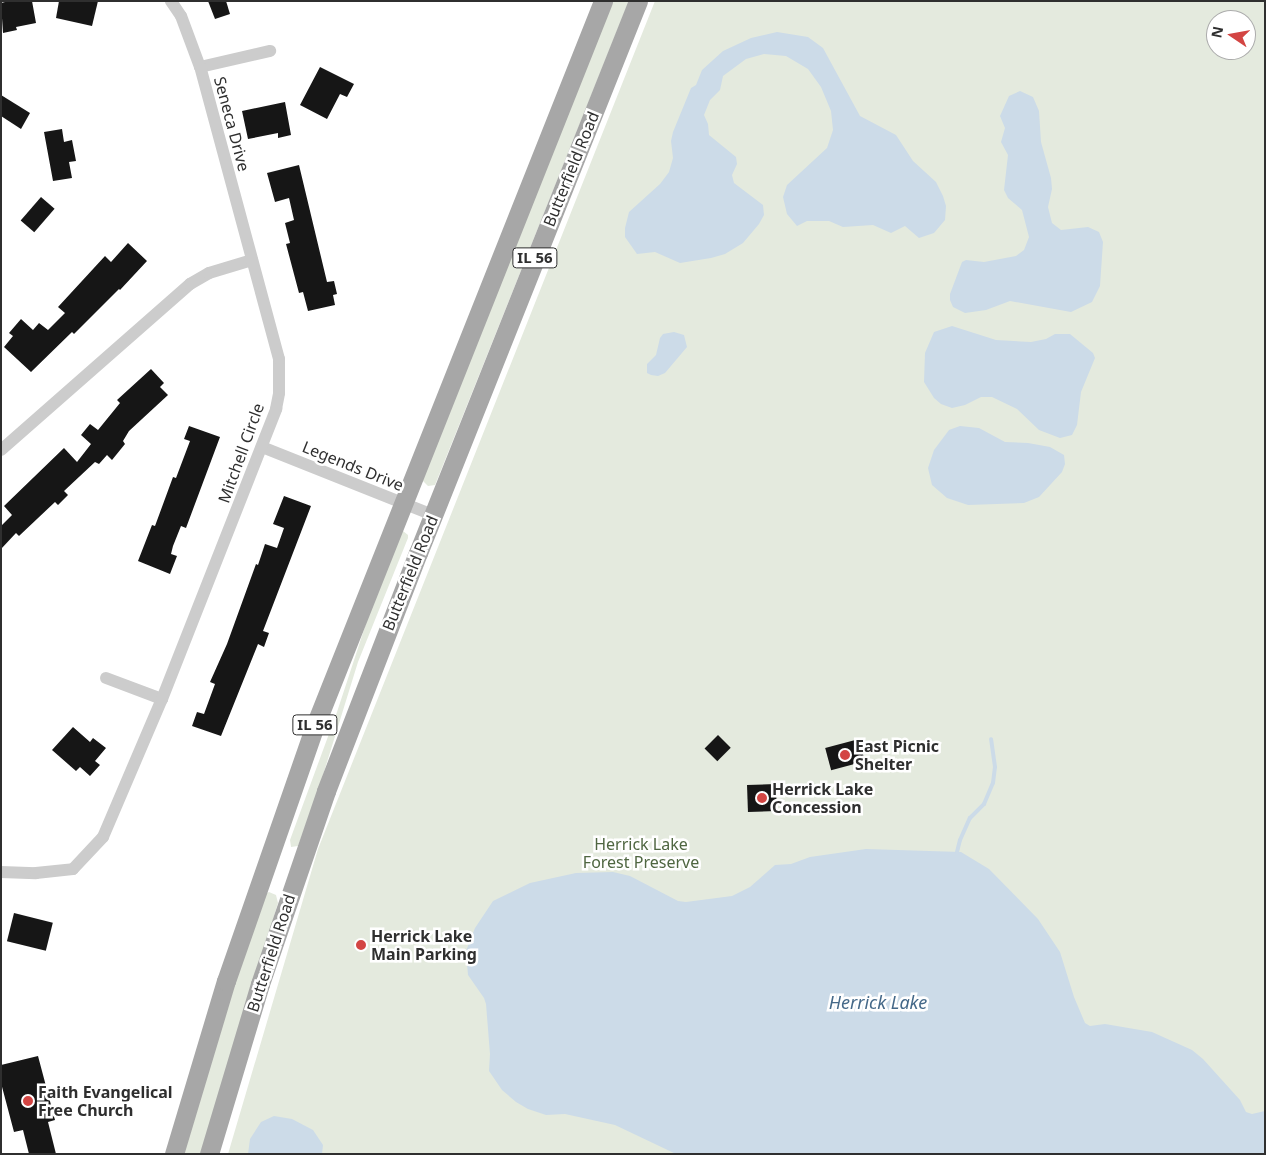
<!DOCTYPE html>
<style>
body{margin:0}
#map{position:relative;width:1266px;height:1155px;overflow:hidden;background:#fff;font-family:"Noto Sans",sans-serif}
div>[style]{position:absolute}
.green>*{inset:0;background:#e4eade}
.water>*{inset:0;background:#ccdbe8}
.stream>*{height:4px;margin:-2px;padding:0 2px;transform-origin:2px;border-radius:2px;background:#ccdbe8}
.building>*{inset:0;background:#161616;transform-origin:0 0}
.street>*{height:12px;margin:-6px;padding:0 6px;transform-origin:6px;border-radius:6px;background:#ccc}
.primary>*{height:19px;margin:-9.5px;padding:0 9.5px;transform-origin:9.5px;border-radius:9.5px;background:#a7a7a7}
.dots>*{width:14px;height:14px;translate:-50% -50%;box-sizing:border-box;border:2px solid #fff;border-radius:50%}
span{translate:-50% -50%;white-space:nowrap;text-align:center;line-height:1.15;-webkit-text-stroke:5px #fff;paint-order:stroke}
.shield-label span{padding:1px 4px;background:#fff;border:1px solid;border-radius:4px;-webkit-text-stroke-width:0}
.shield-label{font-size:15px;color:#2f2f2f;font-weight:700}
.street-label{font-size:16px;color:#2f2f2f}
.poi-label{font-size:16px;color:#2f2f2f;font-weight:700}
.left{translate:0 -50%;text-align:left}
.park-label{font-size:16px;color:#4f6641}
.water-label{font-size:18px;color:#456989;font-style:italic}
.frame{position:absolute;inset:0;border:2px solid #2f2f2f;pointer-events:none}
.north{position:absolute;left:1206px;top:10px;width:50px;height:50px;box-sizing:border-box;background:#fff;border:1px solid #acacac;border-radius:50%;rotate:282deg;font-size:14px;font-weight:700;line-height:20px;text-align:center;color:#2f2f2f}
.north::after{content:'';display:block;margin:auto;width:18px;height:22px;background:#d34543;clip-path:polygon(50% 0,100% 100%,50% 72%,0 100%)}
</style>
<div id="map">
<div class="green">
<i style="clip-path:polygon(612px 1px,629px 1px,435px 485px,428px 486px,422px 480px)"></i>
<i style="clip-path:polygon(evenodd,655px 1px,1265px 1px,1265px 1154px,228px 1154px,318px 849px,655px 1px,1216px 20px,1246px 20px,1246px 50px,1216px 50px,1216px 20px)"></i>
<i style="clip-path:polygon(403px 531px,408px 535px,408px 538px,358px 662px,319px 788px,298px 846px,291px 847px,290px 840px,337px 712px,378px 587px,399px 533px)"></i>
<i style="clip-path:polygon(269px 892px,276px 895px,278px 903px,201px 1154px,183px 1154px,223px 1018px,265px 894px)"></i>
</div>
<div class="water">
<i style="clip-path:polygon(777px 32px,808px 37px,823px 48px,860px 116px,896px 135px,913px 161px,936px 182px,943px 196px,946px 206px,945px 220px,934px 233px,919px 238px,905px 226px,891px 233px,873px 225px,843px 227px,829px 221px,807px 221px,797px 226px,787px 214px,783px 197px,787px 185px,827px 148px,833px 130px,831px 111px,821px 87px,808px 69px,786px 56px,764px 54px,746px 59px,723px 76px,720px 90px,710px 100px,704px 115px,708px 124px,709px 135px,736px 157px,737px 164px,732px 175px,734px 183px,763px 205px,764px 215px,759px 224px,743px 243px,725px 254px,711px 258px,680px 263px,655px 252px,637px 254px,625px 237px,625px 228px,629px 212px,660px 184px,669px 172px,673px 158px,671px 141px,673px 132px,691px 88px,696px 85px,702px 70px,723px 51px,751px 38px)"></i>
<i style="clip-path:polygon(1020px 91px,1033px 97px,1039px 111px,1041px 142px,1051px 178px,1052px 189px,1048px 207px,1052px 223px,1061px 230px,1088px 227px,1099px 232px,1103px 242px,1100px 286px,1092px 302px,1071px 312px,1010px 301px,986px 310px,965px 313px,953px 307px,950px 300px,950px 294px,962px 262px,966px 260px,984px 262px,1016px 256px,1024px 250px,1029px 237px,1022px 210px,1008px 198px,1004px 190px,1008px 155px,1001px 142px,1005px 128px,1000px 116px,1009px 96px)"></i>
<i style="clip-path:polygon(952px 326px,996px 340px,1031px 342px,1046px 339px,1055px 334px,1070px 334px,1093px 353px,1095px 358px,1081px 392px,1077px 425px,1072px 435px,1060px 438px,1039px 430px,1017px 409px,992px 397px,981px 397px,965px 405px,952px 408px,941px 404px,934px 398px,924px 382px,925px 353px,934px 332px)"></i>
<i style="clip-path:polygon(674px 332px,684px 335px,687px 347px,665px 373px,658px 376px,651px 375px,647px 373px,647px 364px,656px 355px,660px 338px,663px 334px)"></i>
<i style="clip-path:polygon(960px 426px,979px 428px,1005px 442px,1028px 443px,1050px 447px,1064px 455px,1065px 464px,1062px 472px,1039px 497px,1024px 503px,968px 505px,947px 498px,932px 485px,928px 468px,934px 450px,949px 430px)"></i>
<i style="clip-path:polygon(866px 849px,961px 852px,989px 869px,1038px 919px,1060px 952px,1074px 997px,1085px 1023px,1090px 1026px,1105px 1024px,1152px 1032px,1192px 1050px,1203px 1059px,1240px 1100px,1246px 1112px,1252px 1114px,1265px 1111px,1265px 1154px,676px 1154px,615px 1125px,565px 1114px,546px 1115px,528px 1109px,516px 1102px,502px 1090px,489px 1071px,490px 1054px,486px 1004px,484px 998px,468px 975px,466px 951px,475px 928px,493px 901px,530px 883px,576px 873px,613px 872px,630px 876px,678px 901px,686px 902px,732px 896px,750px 887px,775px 865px,791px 864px,810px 857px)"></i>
<i style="clip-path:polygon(274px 1116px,292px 1119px,313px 1130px,323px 1145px,322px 1154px,248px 1154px,250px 1139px,261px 1122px)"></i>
</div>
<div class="stream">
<i style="left:957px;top:852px;width:12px;rotate:-76deg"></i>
<i style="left:960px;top:840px;width:24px;rotate:-66deg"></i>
<i style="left:970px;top:818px;width:20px;rotate:-45deg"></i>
<i style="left:984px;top:804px;width:23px;rotate:-67deg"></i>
<i style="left:993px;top:783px;width:16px;rotate:-83deg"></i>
<i style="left:995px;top:767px;width:28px;rotate:-98deg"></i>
</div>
<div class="building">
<i style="clip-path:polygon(9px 1px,32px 1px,36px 23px,16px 27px,17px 30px,3px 33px,1px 3px)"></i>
<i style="clip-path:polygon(59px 1px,98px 1px,92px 26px,56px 18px)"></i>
<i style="clip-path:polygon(208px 1px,226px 1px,230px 14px,215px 19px)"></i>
<i style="clip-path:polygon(320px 67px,354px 84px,347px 97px,340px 94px,327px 119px,300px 105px)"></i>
<i style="clip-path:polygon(1px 95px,30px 113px,21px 129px,1px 116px)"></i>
<i style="clip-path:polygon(285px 102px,291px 135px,278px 138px,278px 133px,248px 139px,242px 111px)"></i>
<i style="clip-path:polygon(62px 129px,64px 142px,72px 140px,76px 161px,69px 162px,72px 178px,53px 181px,44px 132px)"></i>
<i style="clip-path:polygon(299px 165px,327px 282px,334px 281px,337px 294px,333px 295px,335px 305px,308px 311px,303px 292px,299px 293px,286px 244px,290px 243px,285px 223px,294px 220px,289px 198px,275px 202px,267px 173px)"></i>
<i style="left:41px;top:197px;width:18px;height:31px;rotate:41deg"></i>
<i style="clip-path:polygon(128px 243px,147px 261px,120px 290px,119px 289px,74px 334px,72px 332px,31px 372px,4px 347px,13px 336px,9px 333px,21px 319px,33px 330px,39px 323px,48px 330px,65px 313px,58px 307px,70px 294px,105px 256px,111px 262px)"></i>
<i style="clip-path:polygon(151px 369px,164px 383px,160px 387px,168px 395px,129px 431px,123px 441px,125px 444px,112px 460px,107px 455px,99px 464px,95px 462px,64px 491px,68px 495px,58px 505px,55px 502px,19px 536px,16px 533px,1px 549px,1px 526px,12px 515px,4px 506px,64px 448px,77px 462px,91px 444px,81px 435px,90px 424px,98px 430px,120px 403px,117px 400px)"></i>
<i style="clip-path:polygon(189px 426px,220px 437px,186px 528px,181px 526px,173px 546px,171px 554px,177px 556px,170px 574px,138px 561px,152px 525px,155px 526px,173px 477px,176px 478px,190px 441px,184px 439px)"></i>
<i style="clip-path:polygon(284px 496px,311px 506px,263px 631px,269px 633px,264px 647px,258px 644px,221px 736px,192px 726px,197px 712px,204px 714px,215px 684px,210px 682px,227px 644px,256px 564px,258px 565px,265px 544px,277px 548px,284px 528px,273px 524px)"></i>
<i style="clip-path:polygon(73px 727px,90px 742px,93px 738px,106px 748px,95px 761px,100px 765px,90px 776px,80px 767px,76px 771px,52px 750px)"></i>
<i style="left:718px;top:735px;width:18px;height:19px;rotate:45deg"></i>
<i style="left:859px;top:739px;width:23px;height:35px;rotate:75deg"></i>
<i style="left:776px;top:784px;width:27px;height:29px;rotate:88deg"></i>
<i style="left:14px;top:913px;width:40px;height:29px;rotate:14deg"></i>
<i style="clip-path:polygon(38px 1056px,55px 1120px,48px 1122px,56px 1154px,29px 1154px,23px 1130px,14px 1132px,1px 1083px,1px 1065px)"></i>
</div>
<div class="street">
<i style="left:200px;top:67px;width:72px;rotate:-12.9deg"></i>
<i style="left:262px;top:447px;width:184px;rotate:21.7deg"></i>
<i style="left:1px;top:450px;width:252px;rotate:-41.3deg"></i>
<i style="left:190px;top:284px;width:22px;rotate:-30deg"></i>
<i style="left:209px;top:273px;width:45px;rotate:-16.8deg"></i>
<i style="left:106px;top:678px;width:60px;rotate:20.6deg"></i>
<i style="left:1px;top:872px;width:35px;rotate:2deg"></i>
<i style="left:36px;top:873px;width:37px;rotate:-6deg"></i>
<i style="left:73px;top:869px;width:44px;rotate:-46.8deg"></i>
<i style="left:103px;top:837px;width:150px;rotate:-66.9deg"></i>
<i style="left:162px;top:699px;width:312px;rotate:-68.5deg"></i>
<i style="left:276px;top:409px;width:16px;rotate:-79deg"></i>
<i style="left:279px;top:393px;width:34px;rotate:-90deg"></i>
<i style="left:279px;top:359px;width:302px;rotate:-105.1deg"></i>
<i style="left:200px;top:67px;width:54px;rotate:-110.4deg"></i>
<i style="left:181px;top:16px;width:18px;rotate:-124deg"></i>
</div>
<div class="primary">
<i style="left:174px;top:1154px;width:181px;rotate:-73.3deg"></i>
<i style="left:226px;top:981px;width:273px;rotate:-70.8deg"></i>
<i style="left:316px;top:723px;width:777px;rotate:-68.32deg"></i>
<i style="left:209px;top:1154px;width:177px;rotate:-73.3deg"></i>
<i style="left:260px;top:984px;width:204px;rotate:-71.1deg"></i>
<i style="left:326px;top:791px;width:255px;rotate:-68.9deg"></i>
<i style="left:418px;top:553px;width:594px;rotate:-68.27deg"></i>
</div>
<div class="dots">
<i style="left:845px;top:755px;background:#d34543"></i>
<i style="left:762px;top:798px;background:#d34543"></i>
<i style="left:361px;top:945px;background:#d34543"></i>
<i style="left:28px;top:1101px;background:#d34543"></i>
</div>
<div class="shield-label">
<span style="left:535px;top:258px">IL 56</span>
<span style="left:315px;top:725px">IL 56</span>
</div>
<div class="street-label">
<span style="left:232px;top:124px;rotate:75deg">Seneca Drive</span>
<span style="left:571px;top:169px;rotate:-68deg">Butterfield Road</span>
<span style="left:241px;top:453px;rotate:-70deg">Mitchell Circle</span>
<span style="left:353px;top:466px;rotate:22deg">Legends Drive</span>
<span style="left:410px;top:573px;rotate:-68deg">Butterfield Road</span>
<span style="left:271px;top:953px;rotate:-72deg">Butterfield Road</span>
</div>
<div class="poi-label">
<span class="left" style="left:855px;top:755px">East Picnic<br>Shelter</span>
<span class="left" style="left:772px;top:798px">Herrick Lake<br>Concession</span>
<span class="left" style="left:371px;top:945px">Herrick Lake<br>Main Parking</span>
<span class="left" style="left:38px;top:1101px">Faith Evangelical<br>Free Church</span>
</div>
<div class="park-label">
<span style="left:641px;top:853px">Herrick Lake<br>Forest Preserve</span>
</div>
<div class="water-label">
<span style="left:878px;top:1002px">Herrick Lake</span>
</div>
<div class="frame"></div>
<div class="north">N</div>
</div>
